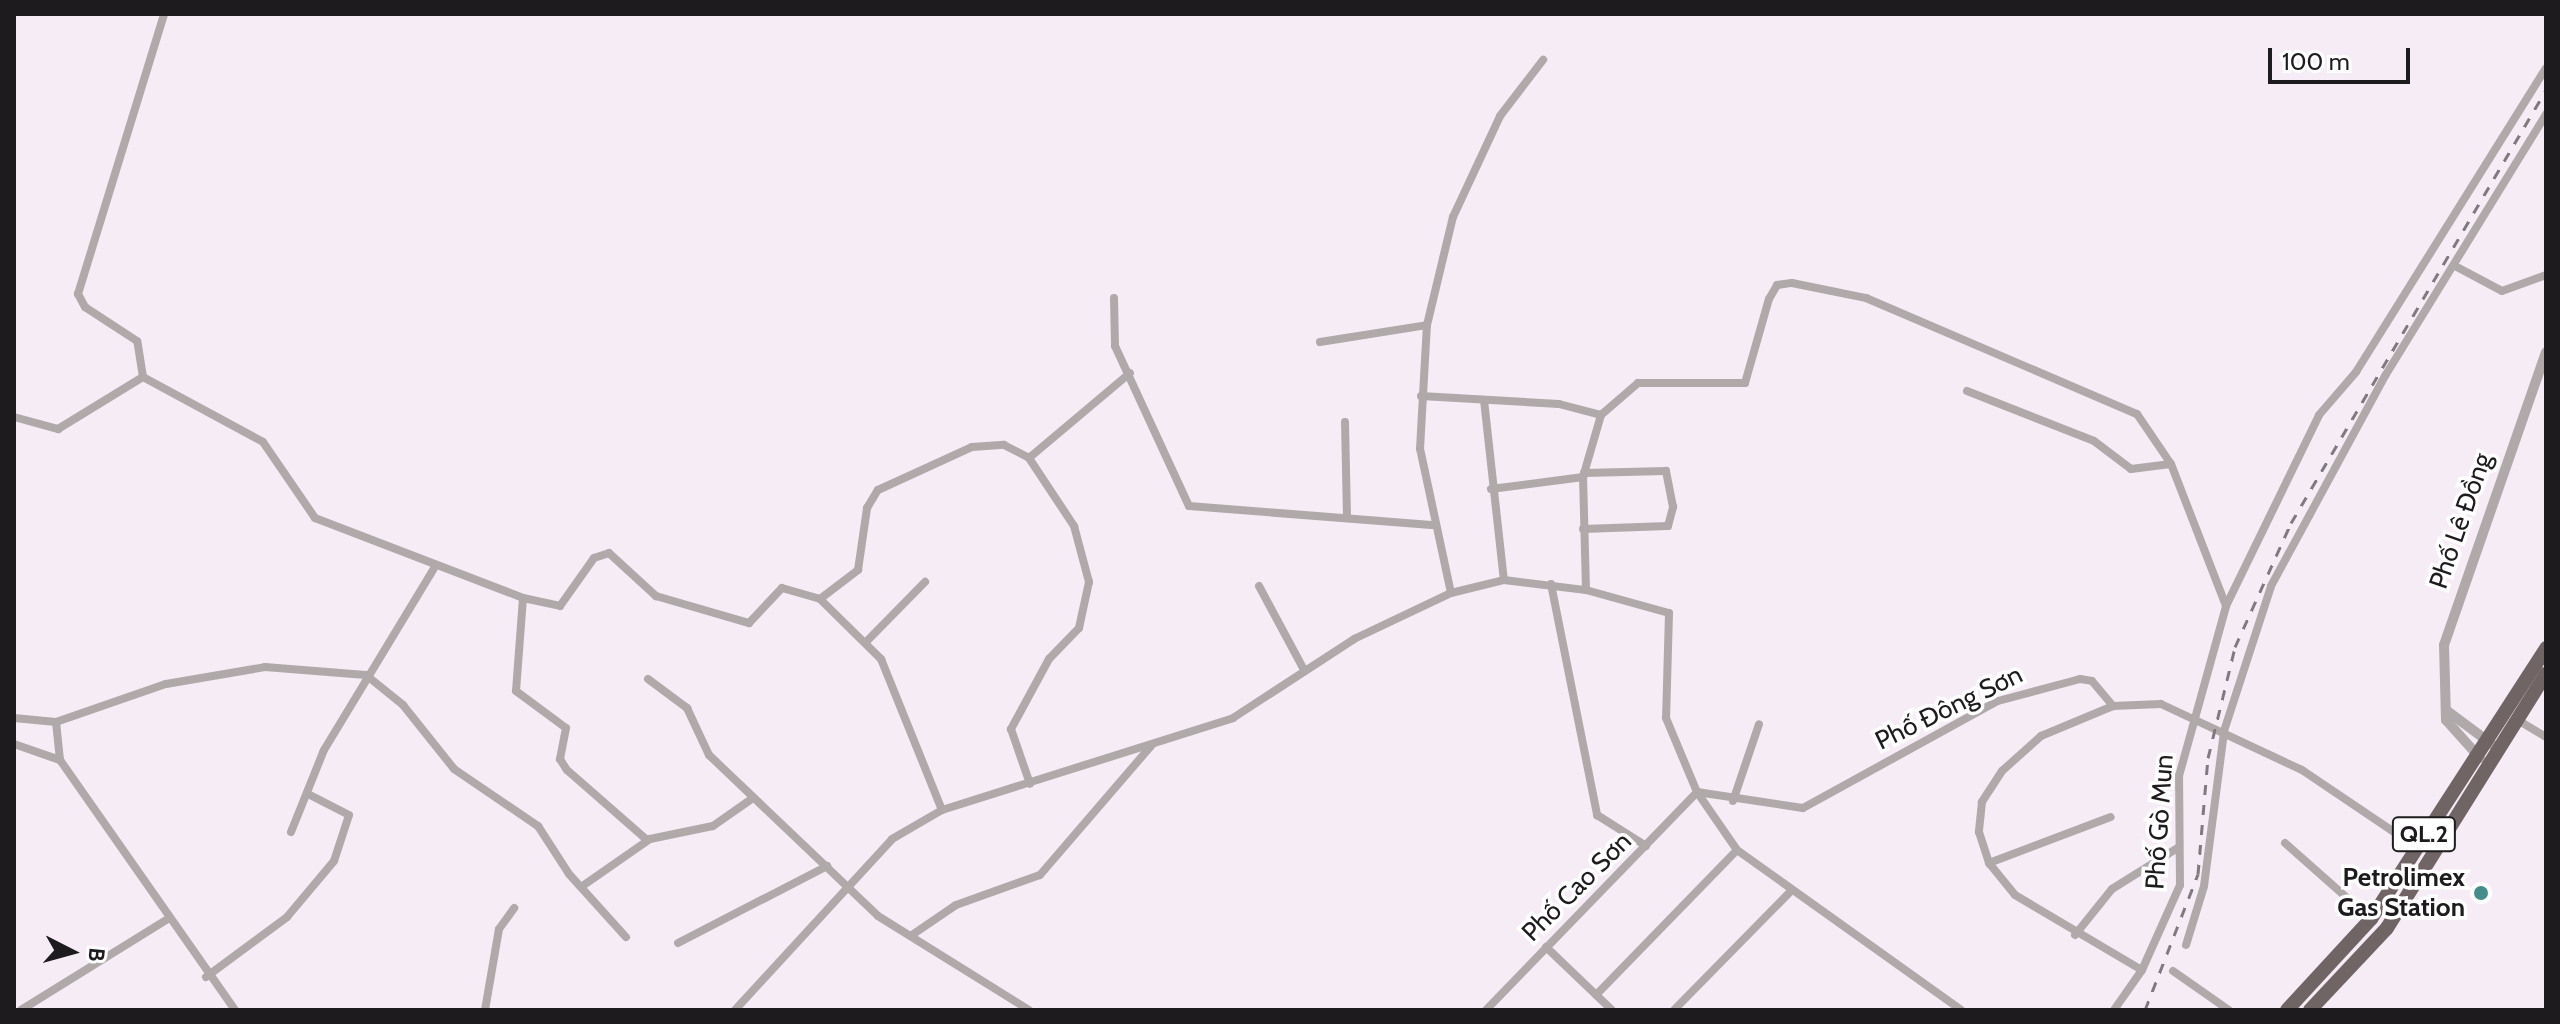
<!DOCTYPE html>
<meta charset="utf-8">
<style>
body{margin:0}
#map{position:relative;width:2560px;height:1024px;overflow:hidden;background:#f6ecf6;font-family:Cabin,sans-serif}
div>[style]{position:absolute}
.minor>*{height:8px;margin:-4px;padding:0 4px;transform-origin:4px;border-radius:4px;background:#b0a9a9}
.tertiary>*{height:10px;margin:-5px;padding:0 5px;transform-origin:5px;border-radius:5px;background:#b0a9a9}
.trunk>*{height:14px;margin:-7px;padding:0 7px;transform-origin:7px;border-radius:7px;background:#706464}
.rail>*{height:3px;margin-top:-1.5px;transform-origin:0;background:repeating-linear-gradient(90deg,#807a80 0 10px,transparent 0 20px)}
.dots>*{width:22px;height:22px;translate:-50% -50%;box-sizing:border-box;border:4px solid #fff;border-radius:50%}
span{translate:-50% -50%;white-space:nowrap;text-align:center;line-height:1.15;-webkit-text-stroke:7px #fff;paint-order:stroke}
.shield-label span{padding:2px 6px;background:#fff;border:2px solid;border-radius:6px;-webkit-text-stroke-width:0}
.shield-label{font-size:24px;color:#1e1b1e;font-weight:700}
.street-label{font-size:26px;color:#1e1b1e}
.poi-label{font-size:26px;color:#1e1b1e;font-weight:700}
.right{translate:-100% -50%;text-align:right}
.frame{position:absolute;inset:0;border:16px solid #1e1b1e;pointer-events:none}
.north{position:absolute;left:32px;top:912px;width:80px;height:80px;-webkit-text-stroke:6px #fff;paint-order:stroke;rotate:96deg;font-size:22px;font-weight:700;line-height:32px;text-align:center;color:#1e1b1e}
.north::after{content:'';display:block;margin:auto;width:28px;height:36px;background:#1e1b1e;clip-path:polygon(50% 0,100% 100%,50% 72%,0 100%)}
.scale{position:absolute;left:2268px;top:48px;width:142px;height:36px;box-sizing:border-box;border:4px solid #1e1b1e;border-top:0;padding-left:10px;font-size:24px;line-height:28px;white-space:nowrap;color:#1e1b1e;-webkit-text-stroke:6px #fff;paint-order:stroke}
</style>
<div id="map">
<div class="minor">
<i style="left:2455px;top:266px;width:53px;rotate:28deg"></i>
<i style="left:2502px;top:291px;width:47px;rotate:-20deg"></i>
<i style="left:1114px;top:298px;width:48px;rotate:88.8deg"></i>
<i style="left:1115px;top:346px;width:176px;rotate:65.2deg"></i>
<i style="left:1189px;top:506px;width:243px;rotate:4.5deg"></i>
<i style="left:1320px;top:342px;width:108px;rotate:-9deg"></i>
<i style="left:143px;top:377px;width:136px;rotate:28.4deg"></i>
<i style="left:263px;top:442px;width:92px;rotate:55.6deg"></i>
<i style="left:315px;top:518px;width:223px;rotate:21deg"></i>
<i style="left:523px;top:598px;width:38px;rotate:12deg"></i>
<i style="left:560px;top:606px;width:59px;rotate:-54.7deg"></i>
<i style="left:594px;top:558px;width:16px;rotate:-18deg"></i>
<i style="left:609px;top:553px;width:64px;rotate:42.5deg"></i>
<i style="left:656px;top:596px;width:97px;rotate:16.2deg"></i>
<i style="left:749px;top:623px;width:48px;rotate:-46.7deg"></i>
<i style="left:782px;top:588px;width:40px;rotate:16deg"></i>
<i style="left:820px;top:599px;width:86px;rotate:44.5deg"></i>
<i style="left:881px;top:659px;width:163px;rotate:68deg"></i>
<i style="left:1967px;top:391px;width:136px;rotate:21.5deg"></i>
<i style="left:2094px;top:441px;width:46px;rotate:37.1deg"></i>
<i style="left:2131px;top:469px;width:40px;rotate:-7.1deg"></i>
<i style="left:1421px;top:396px;width:138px;rotate:3.3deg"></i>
<i style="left:1559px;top:404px;width:43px;rotate:14.7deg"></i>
<i style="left:1484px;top:400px;width:181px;rotate:83.7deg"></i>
<i style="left:14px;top:417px;width:46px;rotate:15.3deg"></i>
<i style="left:58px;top:429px;width:100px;rotate:-31.5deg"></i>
<i style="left:143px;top:377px;width:36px;rotate:-99deg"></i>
<i style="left:137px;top:341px;width:62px;rotate:-146.8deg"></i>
<i style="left:85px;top:307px;width:15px;rotate:-118deg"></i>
<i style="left:78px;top:294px;width:293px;rotate:-72.9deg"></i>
<i style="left:1345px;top:422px;width:92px;rotate:88.8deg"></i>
<i style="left:1029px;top:458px;width:132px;rotate:-40.1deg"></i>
<i style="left:1491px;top:489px;width:93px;rotate:-7.4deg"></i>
<i style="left:1583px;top:529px;width:85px;rotate:-2deg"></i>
<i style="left:1668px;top:526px;width:20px;rotate:-75deg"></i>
<i style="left:1673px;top:507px;width:37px;rotate:-101deg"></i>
<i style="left:1666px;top:471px;width:82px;rotate:178.6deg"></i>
<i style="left:1551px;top:584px;width:236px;rotate:78.7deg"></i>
<i style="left:1597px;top:815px;width:58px;rotate:32.3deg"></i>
<i style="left:1259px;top:586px;width:93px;rotate:61.8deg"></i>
<i style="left:1586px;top:590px;width:113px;rotate:-91.5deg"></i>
<i style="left:1583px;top:477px;width:65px;rotate:-73.8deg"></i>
<i style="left:1601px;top:415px;width:49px;rotate:-40.9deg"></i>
<i style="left:1638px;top:383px;width:107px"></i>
<i style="left:1745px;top:383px;width:87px;rotate:-74.1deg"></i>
<i style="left:1769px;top:299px;width:16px;rotate:-60deg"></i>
<i style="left:1777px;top:285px;width:15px;rotate:-8deg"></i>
<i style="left:1792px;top:283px;width:76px;rotate:11.5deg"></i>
<i style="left:1866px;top:298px;width:295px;rotate:23.2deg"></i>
<i style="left:2137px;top:414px;width:60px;rotate:55.8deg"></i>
<i style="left:2171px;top:464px;width:152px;rotate:68.8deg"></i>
<i style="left:1451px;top:593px;width:147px;rotate:-102.1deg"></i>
<i style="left:1420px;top:449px;width:124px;rotate:-86.8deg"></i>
<i style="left:1427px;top:325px;width:111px;rotate:-76.5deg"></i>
<i style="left:1453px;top:217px;width:111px;rotate:-65deg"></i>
<i style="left:1500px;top:116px;width:71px;rotate:-52.5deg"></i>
<i style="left:523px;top:598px;width:93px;rotate:94.3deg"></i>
<i style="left:516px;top:691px;width:62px;rotate:36.5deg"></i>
<i style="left:566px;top:728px;width:32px;rotate:101deg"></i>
<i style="left:560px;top:759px;width:13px;rotate:58deg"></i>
<i style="left:567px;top:770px;width:106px;rotate:41.2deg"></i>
<i style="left:820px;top:599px;width:48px;rotate:-37.3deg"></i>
<i style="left:858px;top:570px;width:63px;rotate:-81.7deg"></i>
<i style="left:867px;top:508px;width:21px;rotate:-59deg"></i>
<i style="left:878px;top:490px;width:103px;rotate:-24.6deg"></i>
<i style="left:972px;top:447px;width:32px;rotate:-4deg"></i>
<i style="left:1004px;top:445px;width:28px;rotate:27deg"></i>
<i style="left:1029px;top:458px;width:82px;rotate:56.5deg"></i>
<i style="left:1074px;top:526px;width:58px;rotate:75deg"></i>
<i style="left:1089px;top:582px;width:47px;rotate:102.3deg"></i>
<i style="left:1079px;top:628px;width:43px;rotate:134.1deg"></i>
<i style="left:1049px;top:659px;width:80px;rotate:118.5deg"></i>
<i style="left:1011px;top:729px;width:58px;rotate:70.9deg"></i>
<i style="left:867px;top:641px;width:83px;rotate:-45.5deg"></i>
<i style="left:648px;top:679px;width:49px;rotate:36.6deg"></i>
<i style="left:687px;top:708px;width:52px;rotate:64.9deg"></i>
<i style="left:709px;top:755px;width:233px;rotate:43.6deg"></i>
<i style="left:878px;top:916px;width:178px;rotate:31.9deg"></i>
<i style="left:2113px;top:706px;width:78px;rotate:157.4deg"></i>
<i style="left:2041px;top:736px;width:52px;rotate:138.1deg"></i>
<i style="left:2002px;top:771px;width:37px;rotate:123deg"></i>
<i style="left:1982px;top:802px;width:30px;rotate:96deg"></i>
<i style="left:1979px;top:832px;width:33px;rotate:72deg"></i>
<i style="left:1989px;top:863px;width:41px;rotate:50.9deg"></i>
<i style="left:2015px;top:895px;width:147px;rotate:30.6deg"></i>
<i style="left:14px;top:718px;width:42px;rotate:5.4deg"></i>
<i style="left:56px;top:722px;width:116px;rotate:-19.1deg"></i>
<i style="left:166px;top:684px;width:100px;rotate:-9.7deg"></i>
<i style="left:265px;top:667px;width:101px;rotate:4.5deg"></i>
<i style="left:366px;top:675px;width:48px;rotate:39deg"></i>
<i style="left:403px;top:705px;width:82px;rotate:51.4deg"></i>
<i style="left:454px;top:769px;width:102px;rotate:34.2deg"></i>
<i style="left:538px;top:826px;width:57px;rotate:57.1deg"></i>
<i style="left:569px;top:874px;width:85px;rotate:47.9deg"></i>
<i style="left:2516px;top:719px;width:35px;rotate:31deg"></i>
<i style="left:56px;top:722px;width:38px;rotate:84deg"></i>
<i style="left:60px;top:760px;width:305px;rotate:55deg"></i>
<i style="left:14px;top:744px;width:49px;rotate:19.2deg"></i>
<i style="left:1733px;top:801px;width:81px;rotate:-71.3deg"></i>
<i style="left:291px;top:832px;width:88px;rotate:-68.1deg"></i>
<i style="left:324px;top:750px;width:216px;rotate:-58.8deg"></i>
<i style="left:2285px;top:843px;width:115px;rotate:41.5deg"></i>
<i style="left:1989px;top:863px;width:130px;rotate:-20.7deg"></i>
<i style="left:581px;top:887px;width:84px;rotate:-34.8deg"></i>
<i style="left:650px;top:839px;width:64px;rotate:-11.7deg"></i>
<i style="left:713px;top:826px;width:49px;rotate:-35deg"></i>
<i style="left:912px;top:935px;width:53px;rotate:-34.3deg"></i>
<i style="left:956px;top:905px;width:89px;rotate:-19.7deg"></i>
<i style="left:1040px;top:875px;width:172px;rotate:-49.3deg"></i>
<i style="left:2075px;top:935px;width:59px;rotate:-51.2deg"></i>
<i style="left:2112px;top:889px;width:79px;rotate:-32.1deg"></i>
<i style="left:678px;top:943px;width:168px;rotate:-27.3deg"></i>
<i style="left:2186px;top:945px;width:62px;rotate:-73deg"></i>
<i style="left:2204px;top:886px;width:156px;rotate:-82.6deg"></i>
<i style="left:2224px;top:731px;width:152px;rotate:-72deg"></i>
<i style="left:2271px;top:586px;width:239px;rotate:-61.5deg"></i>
<i style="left:2385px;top:376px;width:308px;rotate:-58.4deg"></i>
<i style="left:1546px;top:947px;width:91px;rotate:43.7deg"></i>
<i style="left:2173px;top:971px;width:68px;rotate:34.9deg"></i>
<i style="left:206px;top:977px;width:101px;rotate:-36.5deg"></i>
<i style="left:287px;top:917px;width:73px;rotate:-50deg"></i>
<i style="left:334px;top:861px;width:48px;rotate:-71.9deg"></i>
<i style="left:349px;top:815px;width:46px;rotate:-152.9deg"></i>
<i style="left:1596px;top:995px;width:202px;rotate:-45.8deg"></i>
<i style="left:21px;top:1010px;width:171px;rotate:-31.8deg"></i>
<i style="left:485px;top:1010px;width:82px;rotate:-80.2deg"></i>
<i style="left:499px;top:929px;width:26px;rotate:-54deg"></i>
<i style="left:735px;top:1010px;width:232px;rotate:-47.4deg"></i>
<i style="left:892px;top:839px;width:58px;rotate:-30.1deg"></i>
<i style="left:942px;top:810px;width:305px;rotate:-17.5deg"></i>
<i style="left:1233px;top:718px;width:145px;rotate:-33.1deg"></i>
<i style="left:1354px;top:639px;width:107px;rotate:-25.4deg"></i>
<i style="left:1451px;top:593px;width:55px;rotate:-13.8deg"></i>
<i style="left:1504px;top:580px;width:83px;rotate:7deg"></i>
<i style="left:1586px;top:590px;width:86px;rotate:15.5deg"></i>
<i style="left:1669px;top:613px;width:105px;rotate:91.6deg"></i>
<i style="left:1666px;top:718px;width:80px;rotate:67.3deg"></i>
<i style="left:1697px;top:792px;width:107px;rotate:8.6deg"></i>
<i style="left:1803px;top:808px;width:222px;rotate:-28.8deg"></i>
<i style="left:1998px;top:701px;width:85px;rotate:-15deg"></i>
<i style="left:2080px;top:679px;width:12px;rotate:9deg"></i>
<i style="left:2092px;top:681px;width:33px;rotate:50deg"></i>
<i style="left:2113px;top:706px;width:48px;rotate:-2.4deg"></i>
<i style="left:2161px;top:704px;width:156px;rotate:25.1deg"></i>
<i style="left:2302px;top:770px;width:138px;rotate:34deg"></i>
<i style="left:1486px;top:1010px;width:303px;rotate:-45.9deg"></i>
<i style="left:1697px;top:792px;width:70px;rotate:55.4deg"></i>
<i style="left:1737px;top:850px;width:275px;rotate:35.5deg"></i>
<i style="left:1674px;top:1010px;width:167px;rotate:-45.5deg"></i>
<i style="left:2114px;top:1010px;width:49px;rotate:-55deg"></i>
<i style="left:2142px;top:970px;width:93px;rotate:-65.9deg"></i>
<i style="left:2180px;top:885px;width:109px;rotate:-90.5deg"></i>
<i style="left:2179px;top:776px;width:176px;rotate:-74.5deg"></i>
<i style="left:2226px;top:606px;width:212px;rotate:-64deg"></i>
<i style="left:2319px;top:415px;width:57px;rotate:-49.3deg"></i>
<i style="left:2356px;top:372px;width:358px;rotate:-58deg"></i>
</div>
<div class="tertiary">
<i style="left:2446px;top:710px;width:64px;rotate:36.7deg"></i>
<i style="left:2480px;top:758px;width:51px;rotate:-131.8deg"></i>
<i style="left:2446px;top:720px;width:75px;rotate:-91.5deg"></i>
<i style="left:2444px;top:645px;width:310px;rotate:-70.8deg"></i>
</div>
<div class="trunk">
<i style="left:2287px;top:1010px;width:124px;rotate:-47.3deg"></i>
<i style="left:2371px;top:919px;width:323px;rotate:-57.1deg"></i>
<i style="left:2310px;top:1010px;width:112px;rotate:-46.8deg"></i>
<i style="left:2387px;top:928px;width:300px;rotate:-58deg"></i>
</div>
<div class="rail">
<i style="left:2145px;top:1010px;width:146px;rotate:-68.7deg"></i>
<i style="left:2198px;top:874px;width:116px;rotate:-85.1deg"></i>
<i style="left:2208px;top:758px;width:114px;rotate:-76.3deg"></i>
<i style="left:2235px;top:647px;width:136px;rotate:-65.7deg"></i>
<i style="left:2291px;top:523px;width:503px;rotate:-59.51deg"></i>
</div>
<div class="dots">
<i style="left:2481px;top:893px;background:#458d8b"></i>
</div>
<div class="shield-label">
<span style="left:2424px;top:834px">QL.2</span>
</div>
<div class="street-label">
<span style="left:2461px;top:521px;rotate:-71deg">Phố Lê Đồng</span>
<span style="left:1949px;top:708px;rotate:-26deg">Phố Đông Sơn</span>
<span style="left:2160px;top:822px;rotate:-86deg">Phố Gò Mun</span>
<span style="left:1577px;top:887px;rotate:-45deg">Phố Cao Sơn</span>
</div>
<div class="poi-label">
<span class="right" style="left:2465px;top:893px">Petrolimex<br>Gas Station</span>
</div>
<div class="frame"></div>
<div class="north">B</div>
<div class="scale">100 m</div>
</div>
